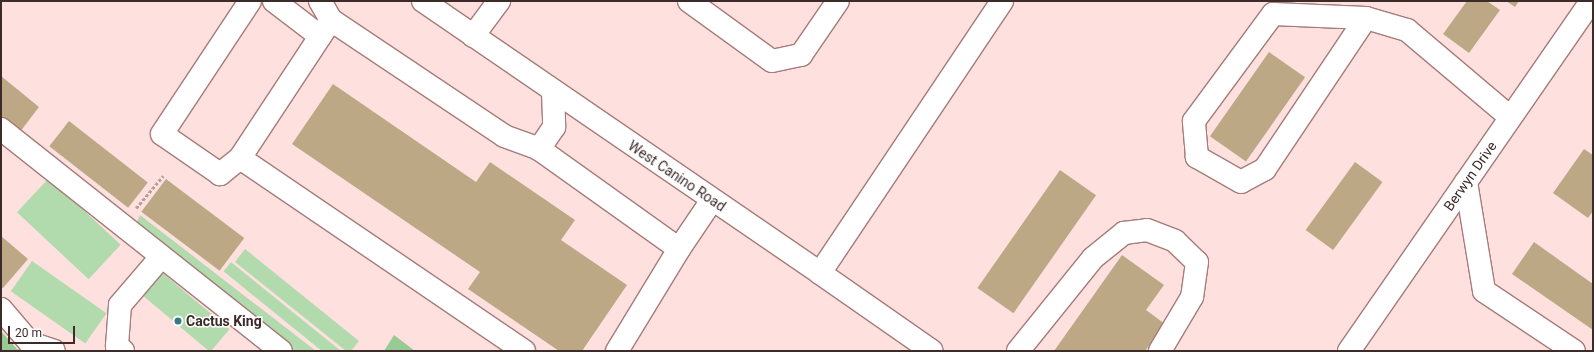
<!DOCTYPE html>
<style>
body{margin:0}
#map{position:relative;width:1594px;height:352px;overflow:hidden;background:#fee1df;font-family:Roboto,sans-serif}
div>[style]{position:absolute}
.green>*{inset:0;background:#b1dbad;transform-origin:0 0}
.forest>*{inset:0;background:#98cb93}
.building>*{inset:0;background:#bca885;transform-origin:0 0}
.path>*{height:2.5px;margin-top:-1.25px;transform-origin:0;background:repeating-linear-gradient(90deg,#b89f9d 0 3px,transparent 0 5px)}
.roads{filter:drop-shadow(1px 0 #a67b79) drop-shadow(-1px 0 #a67b79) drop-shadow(0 1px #a67b79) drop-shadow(0 -1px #a67b79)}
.minor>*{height:22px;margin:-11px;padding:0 11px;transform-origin:11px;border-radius:11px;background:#fff}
.dots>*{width:11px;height:11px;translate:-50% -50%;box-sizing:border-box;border:2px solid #fff;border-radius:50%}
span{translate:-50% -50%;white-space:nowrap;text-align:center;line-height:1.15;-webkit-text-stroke:3px #fff;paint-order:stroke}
.street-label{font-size:14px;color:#3d2b2a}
.poi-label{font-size:14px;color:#3d2b2a;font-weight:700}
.left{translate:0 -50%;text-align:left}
.frame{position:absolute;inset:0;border:2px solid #3d2b2a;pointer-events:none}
.scale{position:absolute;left:8px;top:326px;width:67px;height:18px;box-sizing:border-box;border:2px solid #3d2b2a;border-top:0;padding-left:5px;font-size:12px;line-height:14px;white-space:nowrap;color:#3d2b2a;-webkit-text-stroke:3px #fff;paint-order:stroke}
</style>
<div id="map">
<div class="green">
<i style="left:49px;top:178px;width:98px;height:47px;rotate:43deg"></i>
<i style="clip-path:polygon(140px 215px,316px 351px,295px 351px,187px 271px,135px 226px)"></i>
<i style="clip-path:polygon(245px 249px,359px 341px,351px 351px,346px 351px,235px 262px)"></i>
<i style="left:32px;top:261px;width:91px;height:37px;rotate:35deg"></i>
<i style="left:231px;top:262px;width:142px;height:12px;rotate:39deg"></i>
<i style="left:159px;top:270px;width:92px;height:30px;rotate:40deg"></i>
</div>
<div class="forest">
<i style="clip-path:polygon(1px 331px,17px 349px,22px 351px,1px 351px)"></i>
<i style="clip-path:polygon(394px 335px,415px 351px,384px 351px)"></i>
</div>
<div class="building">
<i style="clip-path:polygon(1467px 1px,1487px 1px,1500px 10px,1469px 53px,1443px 34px)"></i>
<i style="clip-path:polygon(1506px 1px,1519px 1px,1515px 7px)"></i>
<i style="left:1269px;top:52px;width:44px;height:103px;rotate:35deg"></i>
<i style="clip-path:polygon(1px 76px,39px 107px,20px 132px,1px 117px)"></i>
<i style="clip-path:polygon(333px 84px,476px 182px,490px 162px,575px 220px,561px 240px,627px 285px,582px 351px,559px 351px,468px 289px,480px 272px,292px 144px)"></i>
<i style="left:69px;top:121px;width:100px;height:32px;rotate:38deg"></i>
<i style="clip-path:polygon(1584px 149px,1593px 155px,1593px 211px,1588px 218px,1553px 193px)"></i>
<i style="left:1355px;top:162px;width:34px;height:84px;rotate:36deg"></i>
<i style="left:1060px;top:170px;width:44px;height:144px;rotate:35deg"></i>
<i style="left:166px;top:179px;width:98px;height:41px;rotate:37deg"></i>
<i style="clip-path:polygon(1px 236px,28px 259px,3px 288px,1px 287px)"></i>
<i style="clip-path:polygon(1534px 242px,1593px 284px,1593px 330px,1512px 274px)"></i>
<i style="clip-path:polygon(1122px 255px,1164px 285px,1146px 310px,1165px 324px,1145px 351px,1054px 351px)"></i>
</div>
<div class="path">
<i style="left:136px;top:208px;width:42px;rotate:-49.8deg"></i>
</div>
<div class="roads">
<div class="minor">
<i style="left:274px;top:1px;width:58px;rotate:37.3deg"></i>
<i style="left:320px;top:1px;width:22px;rotate:60deg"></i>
<i style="left:423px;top:1px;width:481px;rotate:34.4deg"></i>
<i style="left:820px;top:273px;width:136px;rotate:34.9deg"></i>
<i style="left:689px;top:1px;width:102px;rotate:35.9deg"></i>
<i style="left:772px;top:61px;width:30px;rotate:-12deg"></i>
<i style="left:801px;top:55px;width:65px;rotate:-55.6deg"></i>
<i style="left:1366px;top:18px;width:182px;rotate:123.8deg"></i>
<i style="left:1265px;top:169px;width:27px;rotate:152deg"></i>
<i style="left:1241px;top:182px;width:51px;rotate:-150.4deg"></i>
<i style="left:1197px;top:157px;width:36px;rotate:-95deg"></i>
<i style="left:1194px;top:121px;width:133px;rotate:-53.6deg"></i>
<i style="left:1273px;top:14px;width:93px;rotate:2.5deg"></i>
<i style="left:1366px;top:18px;width:43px;rotate:16.3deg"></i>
<i style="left:1407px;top:30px;width:135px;rotate:40.2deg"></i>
<i style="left:473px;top:36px;width:44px;rotate:-53.4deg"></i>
<i style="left:553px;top:91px;width:36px;rotate:88deg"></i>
<i style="left:554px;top:127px;width:27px;rotate:124deg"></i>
<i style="left:539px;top:149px;width:172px;rotate:35.5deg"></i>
<i style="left:679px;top:249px;width:59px;rotate:-56deg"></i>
<i style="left:1px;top:129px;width:357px;rotate:38.4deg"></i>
<i style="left:240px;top:158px;width:26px;rotate:141deg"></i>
<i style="left:220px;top:174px;width:70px;rotate:-145.4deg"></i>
<i style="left:162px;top:134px;width:159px;rotate:-56.5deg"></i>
<i style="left:1466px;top:182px;width:110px;rotate:80.6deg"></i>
<i style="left:1484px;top:291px;width:108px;rotate:33.7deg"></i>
<i style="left:820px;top:273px;width:327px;rotate:-56.2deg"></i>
<i style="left:1px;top:309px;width:45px;rotate:49.5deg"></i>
<i style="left:30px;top:343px;width:25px;rotate:18deg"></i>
<i style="left:123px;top:351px;width:8px;rotate:-140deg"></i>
<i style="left:117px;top:346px;width:41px;rotate:-85.8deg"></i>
<i style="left:120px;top:305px;width:63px;rotate:-49.5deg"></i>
<i style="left:524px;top:351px;width:343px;rotate:-145.8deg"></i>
<i style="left:240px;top:158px;width:165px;rotate:-56.6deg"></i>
<i style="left:331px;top:20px;width:208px;rotate:33.8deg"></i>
<i style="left:504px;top:136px;width:37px;rotate:20deg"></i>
<i style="left:617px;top:351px;width:119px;rotate:-58.7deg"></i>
<i style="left:1018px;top:351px;width:119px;rotate:-51.1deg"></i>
<i style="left:1093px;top:258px;width:40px;rotate:-39deg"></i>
<i style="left:1124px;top:233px;width:23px;rotate:-7deg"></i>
<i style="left:1147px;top:230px;width:30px;rotate:21deg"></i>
<i style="left:1175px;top:241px;width:30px;rotate:44deg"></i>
<i style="left:1197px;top:262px;width:35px;rotate:98deg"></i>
<i style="left:1192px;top:297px;width:63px;rotate:120.7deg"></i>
<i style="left:1349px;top:351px;width:426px;rotate:-55.3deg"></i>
</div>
</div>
<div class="dots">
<i style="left:178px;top:321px;background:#347c82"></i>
</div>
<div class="street-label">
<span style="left:677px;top:176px;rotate:34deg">West Canino Road</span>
<span style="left:1470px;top:176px;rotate:-55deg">Berwyn Drive</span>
</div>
<div class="poi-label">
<span class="left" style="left:186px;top:321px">Cactus King</span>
</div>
<div class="frame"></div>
<div class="scale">20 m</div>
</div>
